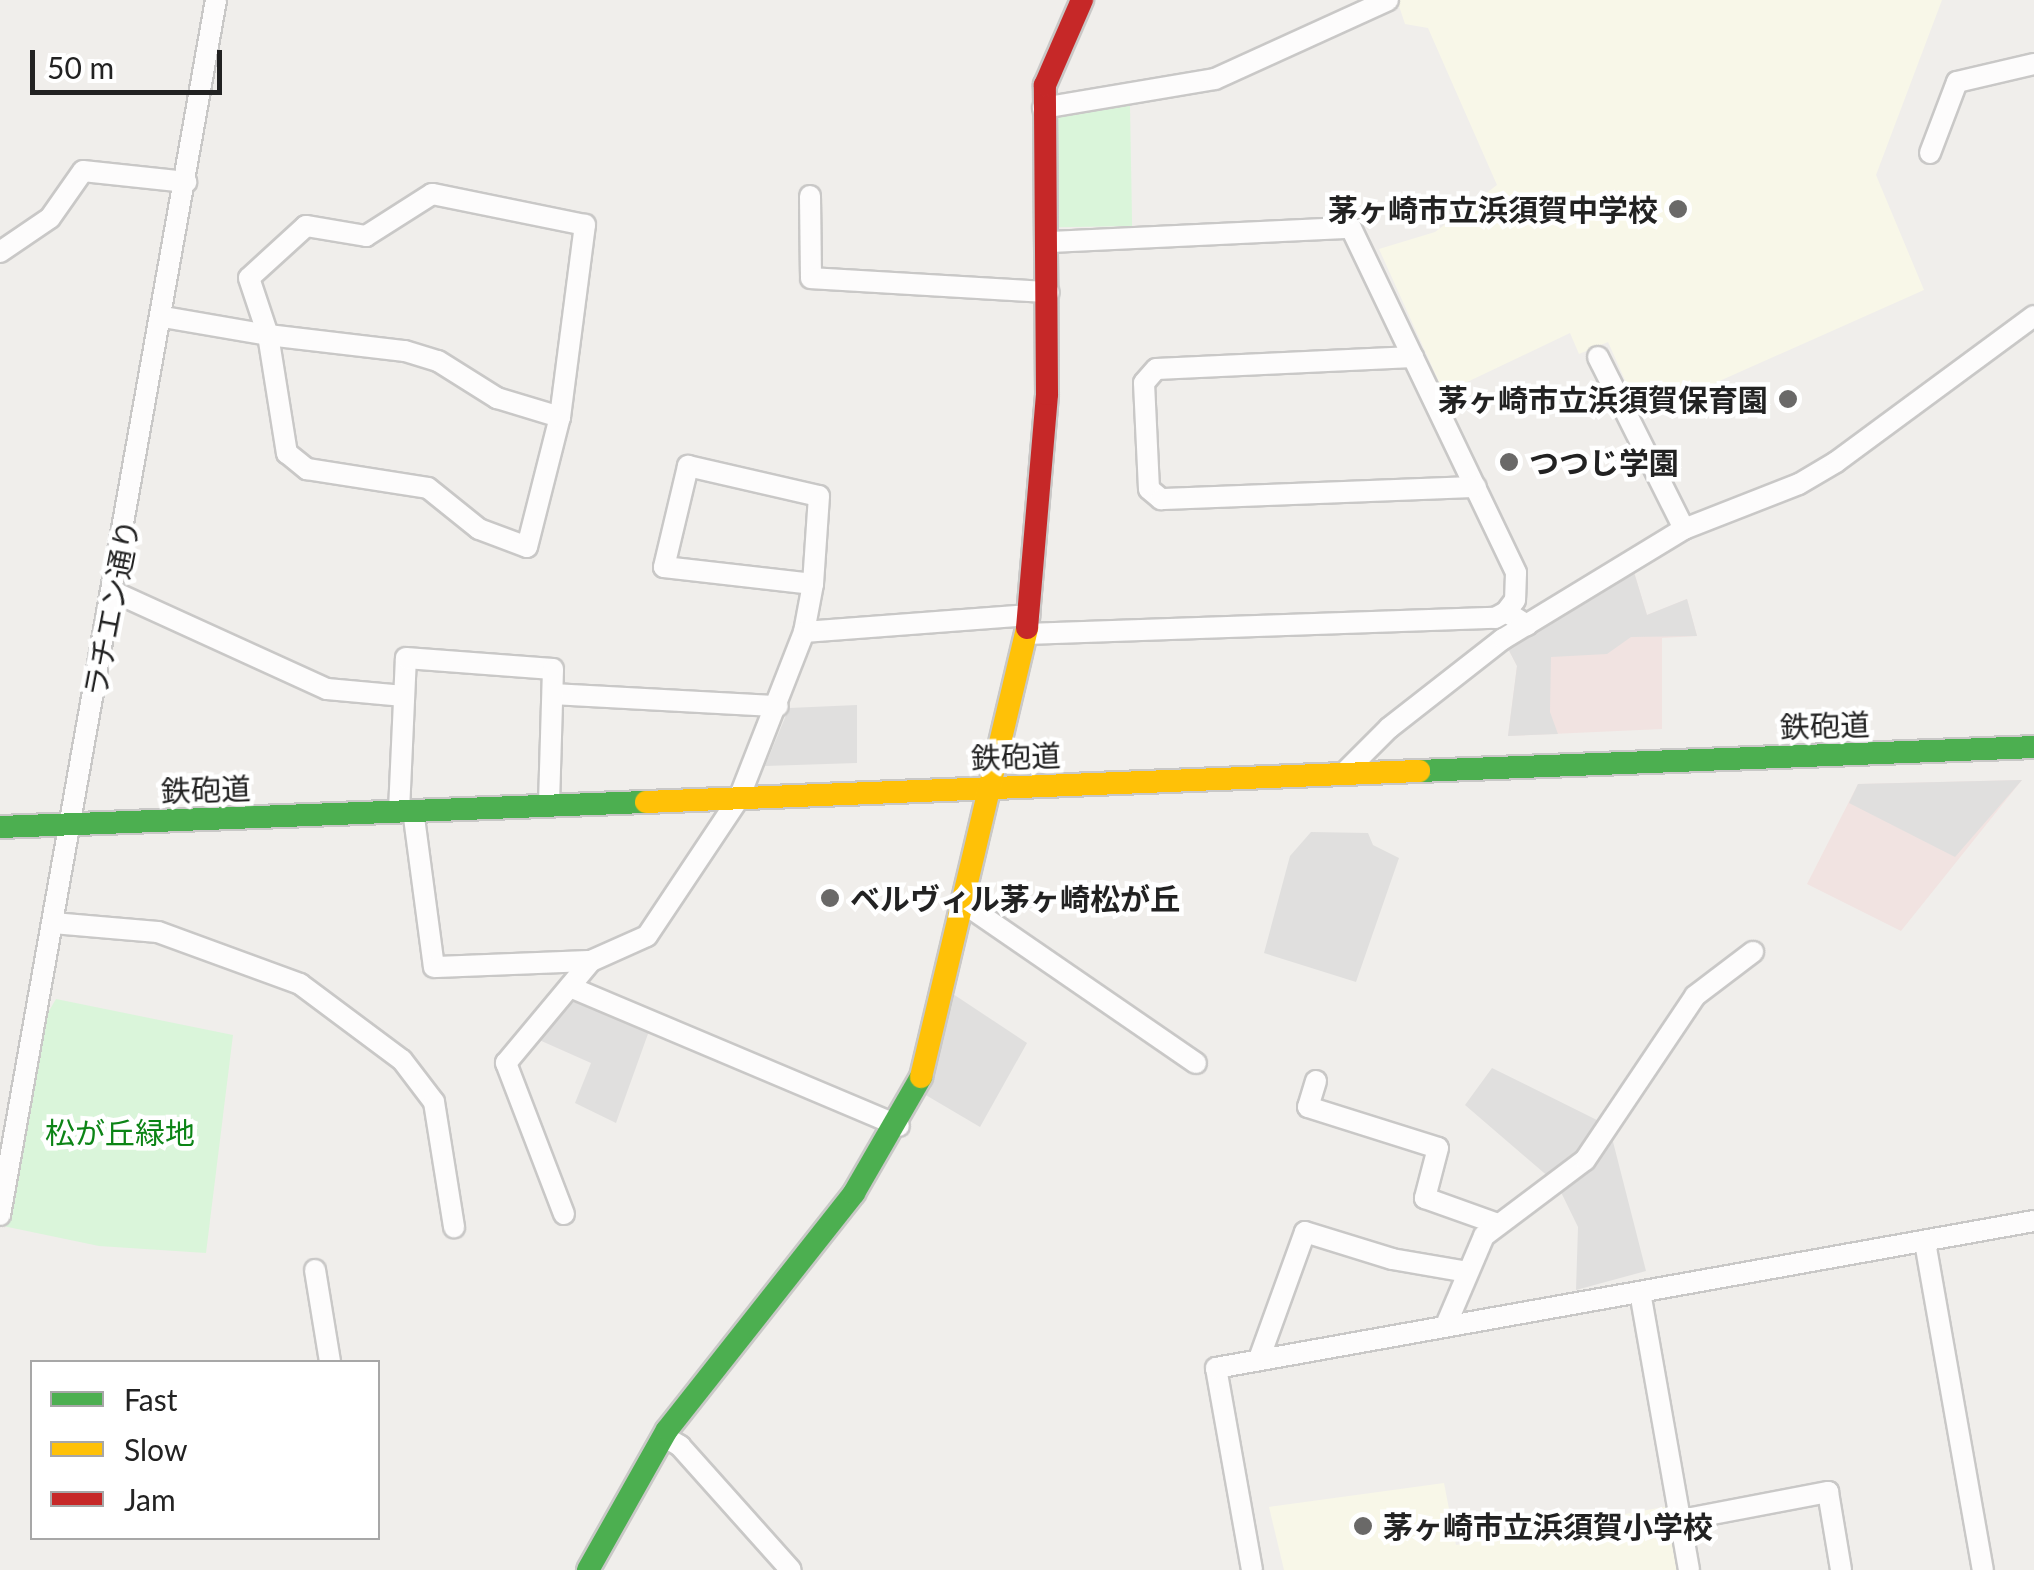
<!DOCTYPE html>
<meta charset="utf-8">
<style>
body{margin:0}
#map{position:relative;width:2034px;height:1570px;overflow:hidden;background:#f0eeeb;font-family:Lato,"Noto Sans JP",sans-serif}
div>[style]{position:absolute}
.commercial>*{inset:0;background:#f1e3e1}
.education>*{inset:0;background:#f8f7e8}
.park>*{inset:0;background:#daf5da;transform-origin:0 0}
.parking>*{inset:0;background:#e0dfde}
.roads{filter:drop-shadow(2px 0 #c9c8c7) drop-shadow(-2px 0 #c9c8c7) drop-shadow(0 2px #c9c8c7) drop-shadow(0 -2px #c9c8c7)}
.street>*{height:20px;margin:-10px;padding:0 10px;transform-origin:10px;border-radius:10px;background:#fdfcfc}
.fast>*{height:22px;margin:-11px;padding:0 11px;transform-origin:11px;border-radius:11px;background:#4caf50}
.slow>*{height:22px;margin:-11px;padding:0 11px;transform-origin:11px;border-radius:11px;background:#ffc107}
.jam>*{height:22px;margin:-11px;padding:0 11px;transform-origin:11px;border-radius:11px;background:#c62828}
.dots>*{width:28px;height:28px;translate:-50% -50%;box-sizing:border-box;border:5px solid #fff;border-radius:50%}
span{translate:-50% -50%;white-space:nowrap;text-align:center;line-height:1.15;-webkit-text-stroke:9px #fff;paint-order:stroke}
.poi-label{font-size:30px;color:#222;font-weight:700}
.right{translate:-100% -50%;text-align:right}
.left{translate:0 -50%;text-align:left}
.street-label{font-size:30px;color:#222}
.park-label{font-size:30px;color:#0c8416}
.legend{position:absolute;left:30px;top:1360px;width:350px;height:180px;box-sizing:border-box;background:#fff;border:2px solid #a7a7a7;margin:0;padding:12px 18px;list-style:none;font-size:30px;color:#222}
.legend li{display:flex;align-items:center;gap:20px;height:50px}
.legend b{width:50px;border:2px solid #a7a7a7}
.scale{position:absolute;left:30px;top:50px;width:192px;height:45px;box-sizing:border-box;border:5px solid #222;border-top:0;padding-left:12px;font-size:30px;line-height:35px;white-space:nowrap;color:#222;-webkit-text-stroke:8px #fff;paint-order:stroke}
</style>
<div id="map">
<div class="commercial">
<i style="clip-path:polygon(1630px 559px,1647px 615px,1687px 599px,1697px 636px,1662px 638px,1662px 729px,1508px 736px,1517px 666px,1503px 639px)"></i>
<i style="clip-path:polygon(2022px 780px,1901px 931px,1807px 884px,1858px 784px)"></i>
</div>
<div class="education">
<i style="clip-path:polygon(1397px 0,1942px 0,1876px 175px,1924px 290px,1641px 416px,1608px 342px,1579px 354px,1570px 333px,1444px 393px,1379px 249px,1435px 232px,1497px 185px,1428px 28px,1405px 24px)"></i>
<i style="clip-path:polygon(1444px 1483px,1456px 1545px,1669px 1506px,1680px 1570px,1284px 1570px,1269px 1507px)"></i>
</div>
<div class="park">
<i style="left:1130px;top:105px;width:121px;height:74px;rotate:89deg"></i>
<i style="clip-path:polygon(56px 999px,233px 1035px,206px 1253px,99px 1246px,3px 1226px,33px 1038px)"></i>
</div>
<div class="parking">
<i style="clip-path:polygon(1630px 559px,1647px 615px,1687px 599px,1697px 636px,1631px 637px,1607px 654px,1551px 657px,1550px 712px,1558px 734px,1508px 736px,1517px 666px,1503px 639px)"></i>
<i style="clip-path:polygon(857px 705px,857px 763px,765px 766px,789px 708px)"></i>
<i style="clip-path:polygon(2022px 780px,1955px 857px,1849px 803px,1858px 784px)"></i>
<i style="clip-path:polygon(1311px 832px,1368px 833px,1373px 845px,1399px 858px,1356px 982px,1264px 953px,1290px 856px)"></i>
<i style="clip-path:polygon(953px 994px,1027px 1043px,980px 1127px,924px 1094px)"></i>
<i style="clip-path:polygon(574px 999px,649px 1031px,616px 1123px,575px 1103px,591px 1063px,537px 1039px)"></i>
<i style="clip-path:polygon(1492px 1068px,1609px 1126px,1646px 1271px,1576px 1290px,1578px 1227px,1557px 1184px,1465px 1105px)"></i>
</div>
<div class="roads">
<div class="street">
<i style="left:1043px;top:108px;width:174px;rotate:-9.6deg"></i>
<i style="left:1215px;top:79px;width:190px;rotate:-24.5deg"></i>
<i style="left:1930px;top:153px;width:76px;rotate:-69.2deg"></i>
<i style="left:1957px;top:82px;width:79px;rotate:-13.2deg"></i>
<i style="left:810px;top:196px;width:82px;rotate:89.3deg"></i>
<i style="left:811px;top:278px;width:238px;rotate:3.4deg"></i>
<i style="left:1050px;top:242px;width:301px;rotate:-2.7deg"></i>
<i style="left:1351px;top:228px;width:382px;rotate:64.4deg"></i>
<i style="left:1516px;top:573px;width:27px;rotate:92deg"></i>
<i style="left:1515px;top:600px;width:15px;rotate:127deg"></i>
<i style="left:1506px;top:612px;width:25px;rotate:32deg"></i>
<i style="left:0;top:252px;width:60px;rotate:-34.2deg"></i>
<i style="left:50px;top:218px;width:57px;rotate:-54.9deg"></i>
<i style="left:83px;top:171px;width:104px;rotate:6.1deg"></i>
<i style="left:164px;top:317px;width:106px;rotate:9.8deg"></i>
<i style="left:268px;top:335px;width:120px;rotate:80.9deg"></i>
<i style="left:287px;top:453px;width:26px;rotate:39deg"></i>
<i style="left:307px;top:469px;width:122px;rotate:8.9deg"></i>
<i style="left:428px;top:488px;width:65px;rotate:38.8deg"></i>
<i style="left:479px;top:529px;width:51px;rotate:20.6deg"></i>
<i style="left:527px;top:547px;width:134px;rotate:-75.8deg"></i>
<i style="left:560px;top:417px;width:194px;rotate:-82.6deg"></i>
<i style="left:585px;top:225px;width:156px;rotate:-168.5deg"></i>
<i style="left:432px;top:194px;width:78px;rotate:147.5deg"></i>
<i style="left:366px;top:236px;width:61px;rotate:-170.5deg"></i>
<i style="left:306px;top:226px;width:77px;rotate:137.6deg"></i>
<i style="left:249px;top:278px;width:60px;rotate:71.6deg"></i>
<i style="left:268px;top:335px;width:138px;rotate:6.7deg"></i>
<i style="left:405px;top:351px;width:34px;rotate:17deg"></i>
<i style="left:438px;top:361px;width:70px;rotate:32.1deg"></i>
<i style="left:497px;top:398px;width:66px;rotate:16.8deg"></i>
<i style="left:1413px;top:357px;width:257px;rotate:177.3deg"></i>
<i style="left:1156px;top:369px;width:18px;rotate:131deg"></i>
<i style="left:1144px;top:383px;width:106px;rotate:87.3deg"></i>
<i style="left:1149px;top:489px;width:16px;rotate:40deg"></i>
<i style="left:1161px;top:499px;width:315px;rotate:-2.2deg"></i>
<i style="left:1598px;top:357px;width:192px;rotate:63.4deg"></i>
<i style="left:688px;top:466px;width:134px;rotate:12.9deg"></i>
<i style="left:819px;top:496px;width:88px;rotate:93.9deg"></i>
<i style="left:813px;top:584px;width:150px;rotate:-173.5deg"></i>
<i style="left:664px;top:567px;width:104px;rotate:-76.6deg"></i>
<i style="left:114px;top:592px;width:234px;rotate:24.5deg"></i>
<i style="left:327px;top:689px;width:77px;rotate:5.2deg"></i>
<i style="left:804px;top:632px;width:49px;rotate:-79.4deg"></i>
<i style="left:1026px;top:634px;width:469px;rotate:-2deg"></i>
<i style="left:1495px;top:618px;width:13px;rotate:-29deg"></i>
<i style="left:553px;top:694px;width:225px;rotate:3.1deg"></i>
<i style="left:1344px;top:773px;width:64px;rotate:-45deg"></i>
<i style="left:1389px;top:728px;width:145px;rotate:-38deg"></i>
<i style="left:1503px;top:639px;width:212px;rotate:-31.3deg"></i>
<i style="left:1684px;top:529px;width:123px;rotate:-21.4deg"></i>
<i style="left:1799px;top:484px;width:43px;rotate:-30.7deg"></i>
<i style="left:1836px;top:462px;width:246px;rotate:-36.4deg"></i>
<i style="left:413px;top:810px;width:158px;rotate:82.4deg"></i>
<i style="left:434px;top:967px;width:157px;rotate:-2.2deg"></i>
<i style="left:399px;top:811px;width:153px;rotate:-87.4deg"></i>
<i style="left:406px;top:658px;width:147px;rotate:4.3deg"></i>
<i style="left:553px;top:669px;width:135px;rotate:91.7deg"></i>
<i style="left:966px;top:905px;width:279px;rotate:34.5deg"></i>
<i style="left:53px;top:923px;width:105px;rotate:4.9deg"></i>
<i style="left:158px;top:932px;width:151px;rotate:20.1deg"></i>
<i style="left:300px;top:984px;width:127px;rotate:36.7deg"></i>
<i style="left:402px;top:1060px;width:53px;rotate:52.7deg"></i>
<i style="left:434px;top:1102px;width:127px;rotate:80.9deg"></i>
<i style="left:570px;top:987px;width:357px;rotate:22.9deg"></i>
<i style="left:1316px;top:1081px;width:27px;rotate:107deg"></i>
<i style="left:1308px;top:1107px;width:136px;rotate:17.5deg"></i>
<i style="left:1438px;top:1148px;width:52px;rotate:104.6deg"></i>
<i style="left:1425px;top:1198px;width:74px;rotate:19.7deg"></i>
<i style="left:564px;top:1214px;width:162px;rotate:-111deg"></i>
<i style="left:506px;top:1063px;width:133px;rotate:-50.2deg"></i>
<i style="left:591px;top:961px;width:61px;rotate:-24.1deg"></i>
<i style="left:647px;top:936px;width:166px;rotate:-56.3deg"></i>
<i style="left:739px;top:798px;width:178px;rotate:-68.6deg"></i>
<i style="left:804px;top:632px;width:226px;rotate:-4.3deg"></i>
<i style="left:0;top:1215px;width:1234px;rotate:-79.92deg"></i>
<i style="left:1925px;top:1242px;width:333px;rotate:80deg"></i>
<i style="left:315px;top:1270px;width:93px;rotate:80.7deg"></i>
<i style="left:1640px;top:1292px;width:282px;rotate:80deg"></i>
<i style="left:1446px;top:1325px;width:97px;rotate:-66.9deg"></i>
<i style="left:1484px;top:1236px;width:126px;rotate:-37deg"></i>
<i style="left:1585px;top:1160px;width:197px;rotate:-56.1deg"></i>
<i style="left:1695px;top:996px;width:73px;rotate:-37.2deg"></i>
<i style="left:1259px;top:1359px;width:135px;rotate:-70.1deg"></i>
<i style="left:1305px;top:1232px;width:91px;rotate:17.2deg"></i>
<i style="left:1392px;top:1259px;width:76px;rotate:9.8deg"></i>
<i style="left:663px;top:1436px;width:20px;rotate:30deg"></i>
<i style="left:680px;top:1446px;width:166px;rotate:48.2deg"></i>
<i style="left:1681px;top:1520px;width:150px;rotate:-10.8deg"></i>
<i style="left:1828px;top:1492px;width:79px;rotate:80.5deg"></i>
<i style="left:1252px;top:1570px;width:205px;rotate:-100.1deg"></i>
<i style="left:1216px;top:1368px;width:831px;rotate:-10.19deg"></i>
</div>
<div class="fast">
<i style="left:1419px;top:771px;width:615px;rotate:-2.23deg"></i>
<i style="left:0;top:827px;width:646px;rotate:-2.22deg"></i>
<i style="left:588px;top:1570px;width:161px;rotate:-60.6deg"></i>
<i style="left:667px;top:1430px;width:302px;rotate:-51.7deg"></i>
<i style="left:854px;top:1193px;width:134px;rotate:-60deg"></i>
</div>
<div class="slow">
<i style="left:646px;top:802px;width:774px;rotate:-2.3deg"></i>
<i style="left:921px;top:1077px;width:461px;rotate:-76.7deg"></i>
</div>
<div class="jam">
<i style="left:1027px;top:628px;width:235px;rotate:-85.1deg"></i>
<i style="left:1047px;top:394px;width:309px;rotate:-90.4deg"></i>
<i style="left:1045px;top:85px;width:93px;rotate:-66.5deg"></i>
</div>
</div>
<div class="dots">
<i style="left:1678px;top:209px;background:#6a6968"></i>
<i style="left:1788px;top:399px;background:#6a6968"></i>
<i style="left:1509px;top:462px;background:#6a6968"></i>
<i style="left:830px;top:898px;background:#6a6968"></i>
<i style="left:1363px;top:1526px;background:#6a6968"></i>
</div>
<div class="poi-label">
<span class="right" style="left:1658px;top:209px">茅ヶ崎市立浜須賀中学校</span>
<span class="right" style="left:1768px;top:399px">茅ヶ崎市立浜須賀保育園</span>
<span class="left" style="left:1529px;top:462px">つつじ学園</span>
<span class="left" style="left:850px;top:898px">ベルヴィル茅ヶ崎松が丘</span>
<span class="left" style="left:1383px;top:1526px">茅ヶ崎市立浜須賀小学校</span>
</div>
<div class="street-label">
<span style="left:111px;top:608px;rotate:-79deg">ラチエン通り</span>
<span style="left:1825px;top:725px;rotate:-2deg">鉄砲道</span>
<span style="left:1016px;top:756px;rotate:-2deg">鉄砲道</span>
<span style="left:206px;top:789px;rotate:-2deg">鉄砲道</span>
</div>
<div class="park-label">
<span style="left:120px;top:1132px">松が丘緑地</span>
</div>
<ul class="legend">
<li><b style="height:12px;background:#4caf50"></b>Fast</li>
<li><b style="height:12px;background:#ffc107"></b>Slow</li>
<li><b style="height:12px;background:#c62828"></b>Jam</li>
</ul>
<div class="scale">50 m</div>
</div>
